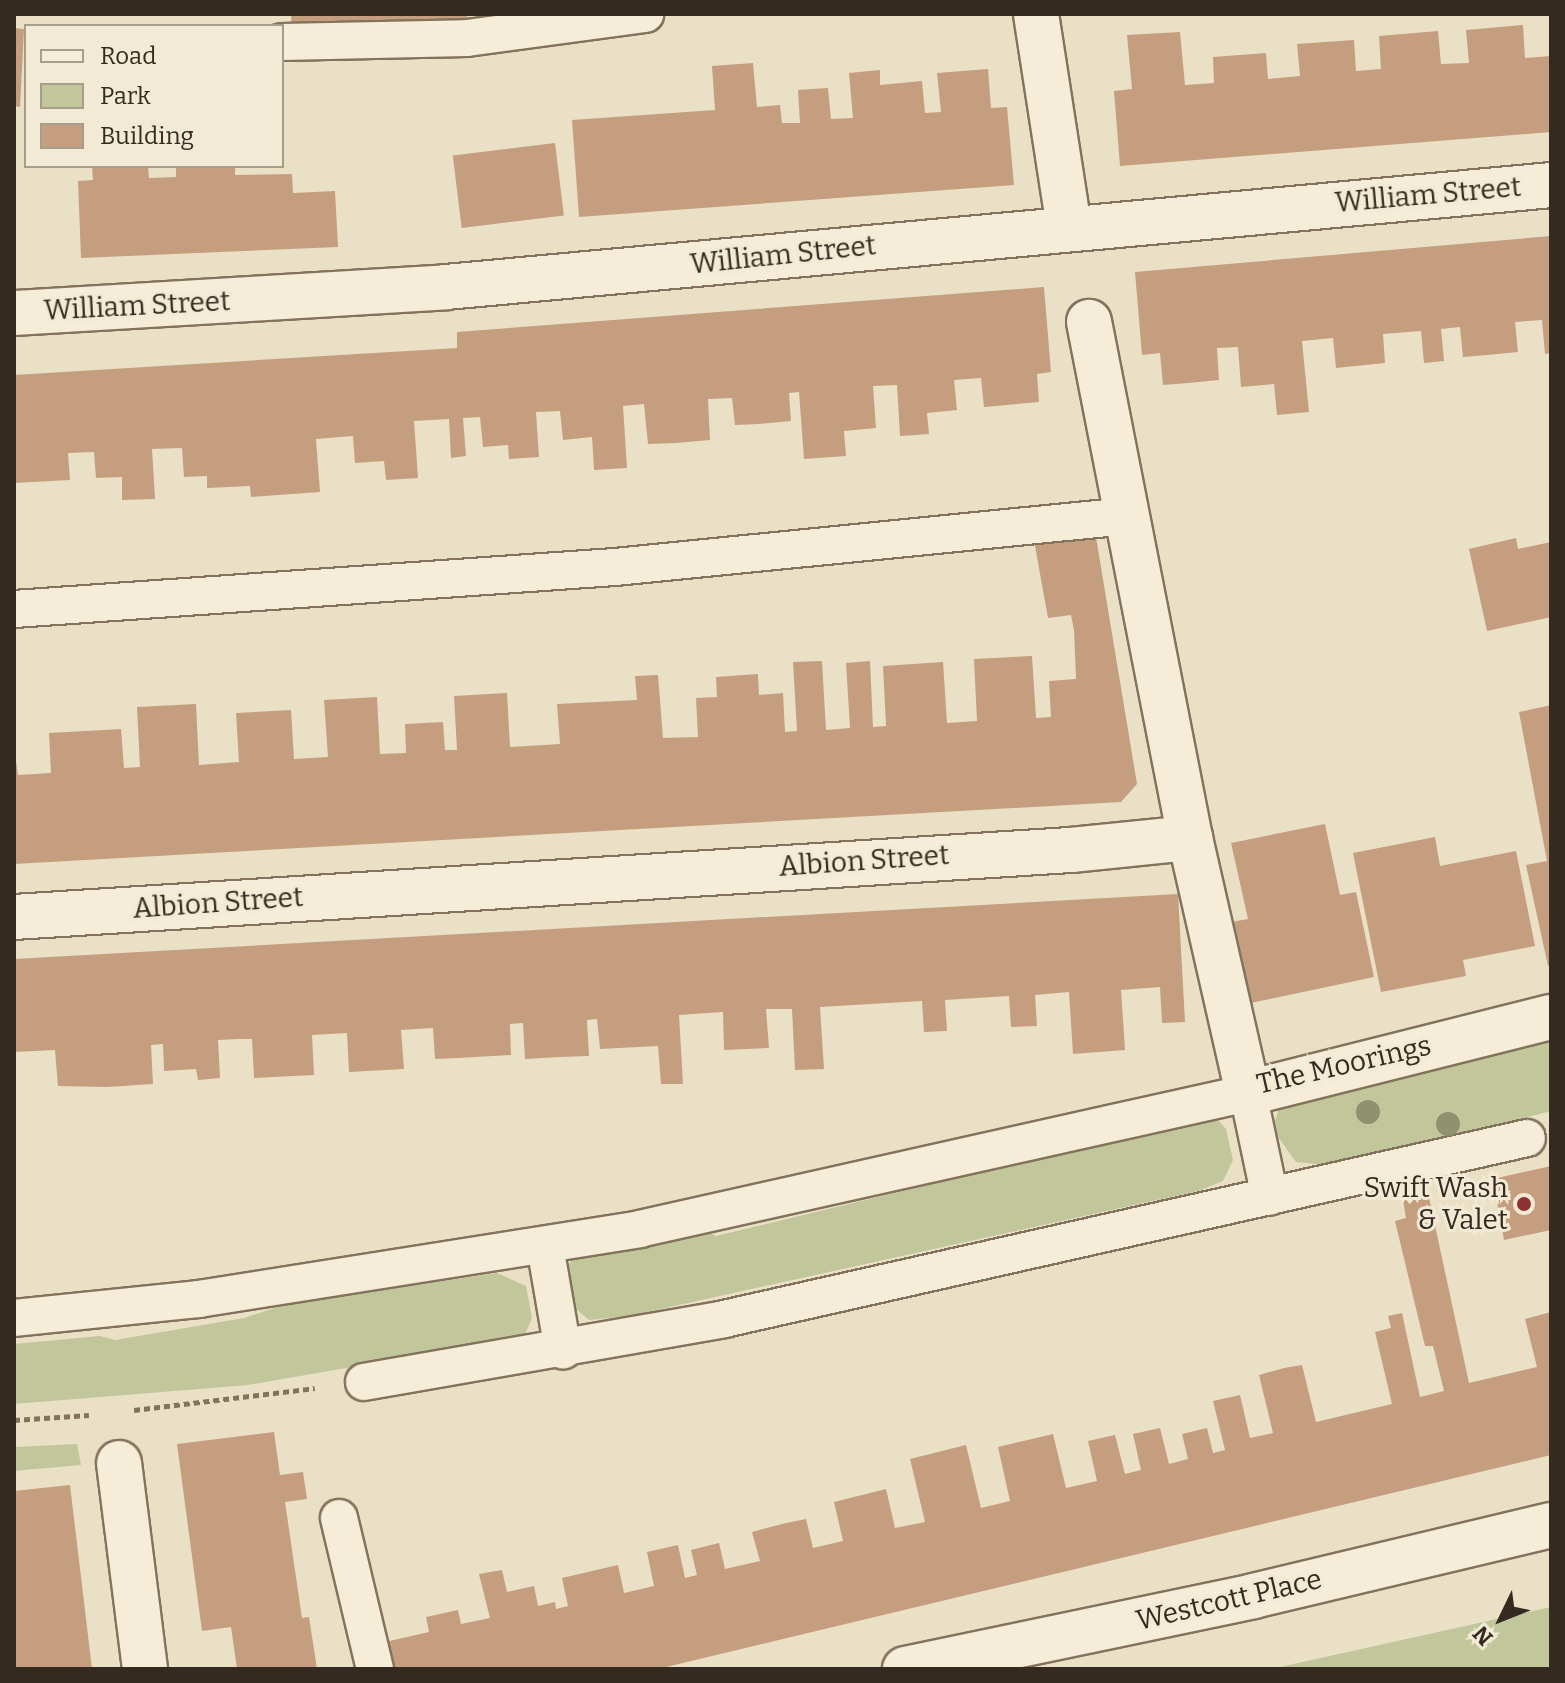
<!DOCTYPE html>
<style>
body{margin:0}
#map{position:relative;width:1565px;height:1683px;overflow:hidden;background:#eae0c5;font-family:Bitter,serif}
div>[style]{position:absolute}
.green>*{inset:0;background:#c1c79a}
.building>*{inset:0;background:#c59e7f;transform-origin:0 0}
.path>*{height:5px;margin-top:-2.5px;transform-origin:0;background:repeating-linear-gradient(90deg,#83725d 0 6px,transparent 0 10px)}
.roads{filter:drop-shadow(2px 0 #83725d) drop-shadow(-2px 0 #83725d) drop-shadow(0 2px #83725d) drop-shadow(0 -2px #83725d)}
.service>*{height:36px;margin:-18px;padding:0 18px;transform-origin:18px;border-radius:18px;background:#f6edd8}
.minor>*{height:44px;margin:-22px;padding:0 22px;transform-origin:22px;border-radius:22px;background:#f6edd8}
.secondary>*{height:44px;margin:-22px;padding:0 22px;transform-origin:22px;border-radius:22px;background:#f6edd8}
.trees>*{width:24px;height:24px;margin:-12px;border-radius:50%;background:#8f916f}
.dots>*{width:22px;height:22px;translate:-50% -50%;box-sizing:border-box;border:4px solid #f2ead4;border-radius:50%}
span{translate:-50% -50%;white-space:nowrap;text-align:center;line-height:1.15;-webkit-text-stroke:6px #f2ead4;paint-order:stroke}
.street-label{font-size:28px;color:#352a1f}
.poi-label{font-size:28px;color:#352a1f}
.right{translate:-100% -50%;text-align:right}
.frame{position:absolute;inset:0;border:16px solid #352a1f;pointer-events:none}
.legend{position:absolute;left:24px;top:24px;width:260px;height:144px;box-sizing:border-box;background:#f2ead4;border:2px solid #a69d8c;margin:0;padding:10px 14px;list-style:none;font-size:24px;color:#352a1f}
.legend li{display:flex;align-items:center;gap:16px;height:40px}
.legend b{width:40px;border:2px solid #a69d8c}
.north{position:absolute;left:1461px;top:1579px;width:80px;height:80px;-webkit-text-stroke:6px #f2ead4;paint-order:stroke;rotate:227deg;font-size:22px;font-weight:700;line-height:32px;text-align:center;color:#352a1f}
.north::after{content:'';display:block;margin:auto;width:28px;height:36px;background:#352a1f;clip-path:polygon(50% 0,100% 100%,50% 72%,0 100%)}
</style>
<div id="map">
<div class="green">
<i style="clip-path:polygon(1551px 1037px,1551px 1111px,1336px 1166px,1296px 1162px,1278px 1137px,1275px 1121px,1281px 1103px)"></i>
<i style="clip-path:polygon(1198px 1120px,1219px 1121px,1226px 1129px,1233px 1160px,1223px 1181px,1198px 1191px,629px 1316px,589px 1320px,570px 1304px,567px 1268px,574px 1257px,707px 1231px,716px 1236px)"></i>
<i style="clip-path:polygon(497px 1273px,526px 1286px,532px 1318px,524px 1337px,248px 1385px,14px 1404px,14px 1344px,100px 1336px,115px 1340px,244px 1318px,287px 1304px)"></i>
<i style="clip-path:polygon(77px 1444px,81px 1465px,14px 1471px,14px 1447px)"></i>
<i style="clip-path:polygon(1551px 1607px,1551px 1669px,1271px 1669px)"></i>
</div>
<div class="building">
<i style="clip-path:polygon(291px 14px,467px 14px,468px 33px,292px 36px)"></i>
<i style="clip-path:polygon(1523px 25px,1525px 58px,1551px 56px,1551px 132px,1120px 166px,1114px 91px,1132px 89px,1127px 35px,1180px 32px,1185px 85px,1214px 83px,1213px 57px,1266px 53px,1268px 79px,1300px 76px,1297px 44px,1354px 40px,1356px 71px,1381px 69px,1379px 36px,1438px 31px,1441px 64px,1469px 63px,1466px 30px)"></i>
<i style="clip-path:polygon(14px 28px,24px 29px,20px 107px,14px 106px)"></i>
<i style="clip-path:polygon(753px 63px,757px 107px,780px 105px,782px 123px,800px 123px,798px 90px,828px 88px,831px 119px,853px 118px,849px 73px,880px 70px,880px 85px,922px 81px,925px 113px,941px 112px,937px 73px,988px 69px,991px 108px,1007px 107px,1014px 185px,579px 217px,572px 120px,715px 110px,712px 66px)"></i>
<i style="left:555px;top:143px;width:73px;height:103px;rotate:83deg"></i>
<i style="clip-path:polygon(92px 166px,148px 166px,149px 178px,176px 177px,176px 166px,235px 166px,235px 175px,292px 174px,293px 193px,335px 191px,338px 247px,81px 258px,78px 181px,93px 180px)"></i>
<i style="clip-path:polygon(1551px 236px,1551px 353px,1545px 354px,1542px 320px,1515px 322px,1518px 352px,1487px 355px,1463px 357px,1460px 327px,1441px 329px,1444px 361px,1424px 363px,1421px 331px,1383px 334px,1385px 363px,1336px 368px,1333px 338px,1302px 341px,1309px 412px,1277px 415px,1274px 384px,1241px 387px,1238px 347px,1217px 348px,1219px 380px,1188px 383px,1163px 385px,1160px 353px,1142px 355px,1135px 272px)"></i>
<i style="clip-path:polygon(1044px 287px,1051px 372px,1037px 374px,1039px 402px,984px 407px,981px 378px,954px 380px,957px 410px,927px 413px,929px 434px,900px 436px,897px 385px,873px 386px,876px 428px,844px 431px,846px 456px,804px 459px,799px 392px,789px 393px,791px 421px,759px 424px,735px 425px,732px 398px,708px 399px,710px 440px,676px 443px,648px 444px,644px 404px,623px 406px,627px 468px,594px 470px,592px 437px,563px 440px,560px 411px,536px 412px,539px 457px,509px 459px,508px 445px,483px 447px,480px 417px,463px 418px,466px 456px,451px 458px,449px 419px,414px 421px,418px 478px,386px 480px,384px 461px,355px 463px,353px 436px,316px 439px,320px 492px,251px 497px,250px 486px,207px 488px,207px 476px,184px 477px,182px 448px,152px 449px,155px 499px,122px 500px,122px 477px,96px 478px,94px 452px,68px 453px,70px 480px,14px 483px,14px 375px,457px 348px,457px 332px)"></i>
<i style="clip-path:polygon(1094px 525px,1137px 784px,1121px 802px,14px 864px,14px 747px,18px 775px,51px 773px,49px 733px,121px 729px,124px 768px,140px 767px,137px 707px,196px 704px,199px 765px,239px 762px,236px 713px,291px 710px,294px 759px,328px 757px,324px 700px,377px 697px,380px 754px,406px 753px,405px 724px,443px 722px,445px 750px,457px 750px,454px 696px,507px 693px,510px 747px,560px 744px,557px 704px,637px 700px,635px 676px,658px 675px,663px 738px,698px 737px,696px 698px,717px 697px,716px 677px,758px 674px,759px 695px,783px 693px,785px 732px,797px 731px,793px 662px,822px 661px,826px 730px,850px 728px,846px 663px,870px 661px,873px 727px,886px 726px,883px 666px,943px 662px,947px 723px,977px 721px,974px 659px,1032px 656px,1036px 718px,1051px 717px,1049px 681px,1076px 679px,1074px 630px,1071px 615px,1048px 618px,1033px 535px)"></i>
<i style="clip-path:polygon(1516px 538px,1518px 549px,1551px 542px,1551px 617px,1487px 631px,1469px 549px)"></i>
<i style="clip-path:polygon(1551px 705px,1551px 965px,1548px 966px,1526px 865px,1547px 861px,1519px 712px)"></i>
<i style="clip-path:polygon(1325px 824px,1340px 895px,1356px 892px,1374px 977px,1241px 1005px,1225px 923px,1248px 919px,1231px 843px)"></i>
<i style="clip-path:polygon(1435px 837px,1440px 866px,1516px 851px,1535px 946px,1463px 960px,1466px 976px,1381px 992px,1353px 853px)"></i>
<i style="clip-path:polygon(1178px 894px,1185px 1022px,1162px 1023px,1160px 987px,1121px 990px,1125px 1050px,1073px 1054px,1069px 992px,1035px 995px,1037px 1026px,1011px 1027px,1009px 996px,945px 1000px,947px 1031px,924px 1032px,922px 1001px,820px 1007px,824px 1069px,795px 1070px,792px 1009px,766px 1009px,769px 1048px,724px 1050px,723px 1012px,679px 1015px,683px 1084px,661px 1084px,658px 1046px,600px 1049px,597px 1019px,587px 1020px,589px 1056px,559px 1057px,525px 1059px,523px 1023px,510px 1024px,511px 1055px,458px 1058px,435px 1059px,433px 1028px,401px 1030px,404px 1069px,349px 1072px,347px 1033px,312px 1035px,314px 1075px,254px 1078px,252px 1039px,238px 1039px,218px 1040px,220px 1078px,198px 1080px,196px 1069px,164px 1071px,163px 1044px,151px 1045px,153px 1084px,107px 1087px,58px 1086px,55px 1050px,14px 1052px,14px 959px)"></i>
<i style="clip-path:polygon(1551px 1166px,1551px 1230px,1504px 1240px,1493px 1179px)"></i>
<i style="clip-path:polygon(1428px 1193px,1469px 1383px,1537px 1367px,1525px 1319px,1551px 1312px,1551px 1455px,658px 1669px,391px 1669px,385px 1642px,429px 1632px,426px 1617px,458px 1610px,461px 1624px,490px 1618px,479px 1574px,502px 1570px,507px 1592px,534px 1586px,538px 1606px,555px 1602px,556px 1609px,568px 1606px,562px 1578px,618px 1565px,624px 1593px,654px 1586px,647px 1552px,678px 1545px,685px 1578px,697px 1575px,691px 1550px,719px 1543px,725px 1569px,760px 1561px,752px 1532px,782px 1524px,806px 1519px,813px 1548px,843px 1541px,834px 1502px,886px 1489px,895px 1528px,925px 1522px,910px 1459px,966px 1445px,981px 1508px,1010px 1501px,998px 1447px,1053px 1434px,1066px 1488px,1097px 1481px,1088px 1441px,1115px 1435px,1125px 1474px,1141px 1470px,1133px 1434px,1160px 1428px,1169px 1464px,1188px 1459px,1182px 1434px,1207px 1428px,1213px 1453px,1225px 1450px,1213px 1401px,1240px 1395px,1250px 1438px,1273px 1433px,1259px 1375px,1284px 1368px,1302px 1365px,1316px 1422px,1392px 1404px,1375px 1332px,1391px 1328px,1388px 1316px,1402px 1313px,1420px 1397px,1444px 1391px,1433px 1346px,1425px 1346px,1395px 1221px,1406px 1218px,1403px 1200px)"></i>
<i style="clip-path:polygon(274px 1432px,280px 1475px,303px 1472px,307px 1499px,285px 1502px,302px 1618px,309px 1617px,317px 1669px,237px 1669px,231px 1627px,202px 1631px,177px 1444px)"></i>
<i style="clip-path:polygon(70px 1485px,92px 1669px,14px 1669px,14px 1491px)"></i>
</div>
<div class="path">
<i style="left:134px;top:1410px;width:182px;rotate:-6.9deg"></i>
<i style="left:14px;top:1420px;width:75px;rotate:-3.8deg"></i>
</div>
<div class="roads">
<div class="service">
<i style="left:282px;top:42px;width:185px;rotate:-1.2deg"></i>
<i style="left:467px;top:38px;width:180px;rotate:-7.7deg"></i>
<i style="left:14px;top:609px;width:602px;rotate:-4deg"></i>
<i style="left:615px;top:567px;width:515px;rotate:-5.69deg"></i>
<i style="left:545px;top:1246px;width:106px;rotate:80.2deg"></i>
<i style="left:14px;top:1318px;width:186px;rotate:-5.9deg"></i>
<i style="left:199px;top:1299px;width:446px;rotate:-9deg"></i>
<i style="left:639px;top:1229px;width:624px;rotate:-12.59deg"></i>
<i style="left:1248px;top:1093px;width:106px;rotate:78.1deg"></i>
<i style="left:364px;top:1382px;width:365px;rotate:-9.9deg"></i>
<i style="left:724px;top:1319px;width:823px;rotate:-12.7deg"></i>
<i style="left:339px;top:1518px;width:155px;rotate:76.6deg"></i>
</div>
<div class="minor">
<i style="left:1036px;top:14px;width:216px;rotate:81.2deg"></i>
<i style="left:14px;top:313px;width:433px;rotate:-3.4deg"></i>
<i style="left:446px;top:287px;width:1110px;rotate:-5.27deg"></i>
<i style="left:1190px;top:838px;width:262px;rotate:77.2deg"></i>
<i style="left:1248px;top:1093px;width:312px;rotate:-14.1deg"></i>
<i style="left:14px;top:917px;width:1059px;rotate:-3.63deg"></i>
<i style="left:1071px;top:850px;width:120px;rotate:-5.8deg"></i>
<i style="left:1190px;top:838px;width:526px;rotate:-101.07deg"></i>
<i style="left:119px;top:1463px;width:208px;rotate:82.8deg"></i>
</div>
<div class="secondary">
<i style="left:905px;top:1669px;width:356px;rotate:-11.8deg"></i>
<i style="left:1253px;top:1596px;width:306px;rotate:-13.4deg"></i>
</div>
</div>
<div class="trees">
<i style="left:1368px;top:1112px"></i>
<i style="left:1448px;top:1124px"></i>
</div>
<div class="dots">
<i style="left:1524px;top:1204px;background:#8d3432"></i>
</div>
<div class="street-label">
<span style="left:1428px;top:195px;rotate:-5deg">William Street</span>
<span style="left:783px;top:255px;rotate:-6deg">William Street</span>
<span style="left:137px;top:306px;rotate:-3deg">William Street</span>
<span style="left:864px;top:861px;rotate:-4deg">Albion Street</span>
<span style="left:218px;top:903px;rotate:-4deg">Albion Street</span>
<span style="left:1344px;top:1065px;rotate:-13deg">The Moorings</span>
<span style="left:1229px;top:1600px;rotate:-13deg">Westcott Place</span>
</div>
<div class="poi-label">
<span class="right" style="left:1508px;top:1204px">Swift Wash<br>&amp; Valet</span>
</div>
<div class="frame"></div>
<ul class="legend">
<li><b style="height:10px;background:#f6edd8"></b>Road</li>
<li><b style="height:22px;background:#c1c79a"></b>Park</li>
<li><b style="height:22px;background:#c59e7f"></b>Building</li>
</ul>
<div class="north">N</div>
</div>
